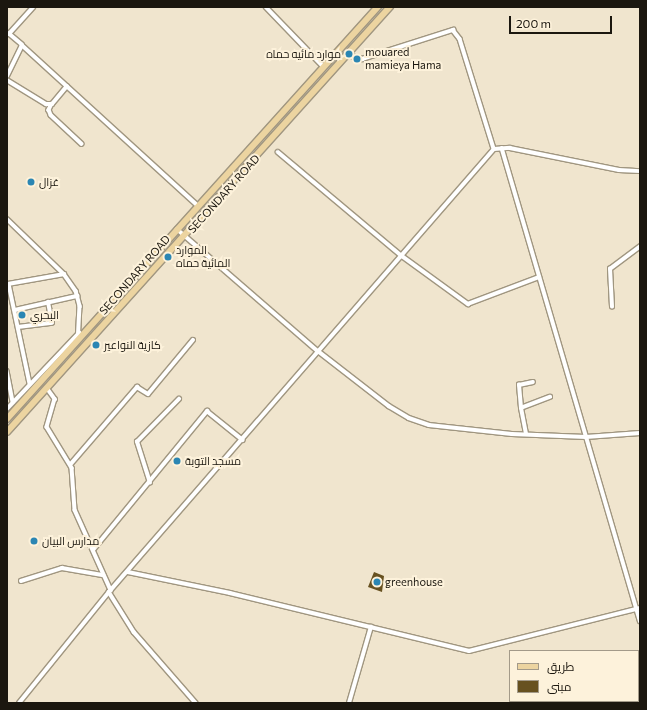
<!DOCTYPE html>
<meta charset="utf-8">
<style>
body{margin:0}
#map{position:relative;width:647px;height:710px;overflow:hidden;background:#f0e5ce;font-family:Commissioner,Cairo,sans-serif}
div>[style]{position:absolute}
.building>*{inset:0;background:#675120}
.roads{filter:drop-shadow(1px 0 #a09680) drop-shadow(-1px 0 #a09680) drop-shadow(0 1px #a09680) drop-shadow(0 -1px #a09680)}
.street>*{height:3.5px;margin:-1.75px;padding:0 1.75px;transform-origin:1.75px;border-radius:1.75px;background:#fff}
.primary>*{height:5.5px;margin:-2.75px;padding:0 2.75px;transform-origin:2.75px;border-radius:2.75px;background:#ecd4a0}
.dots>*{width:11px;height:11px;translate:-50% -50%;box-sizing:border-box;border:2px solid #fdf2db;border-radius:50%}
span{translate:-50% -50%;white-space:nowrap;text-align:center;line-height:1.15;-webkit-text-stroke:4px #fdf2db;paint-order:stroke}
.poi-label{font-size:11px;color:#1b170f}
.left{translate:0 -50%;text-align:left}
.right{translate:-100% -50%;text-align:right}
.street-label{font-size:11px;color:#1b170f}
.frame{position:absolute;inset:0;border:8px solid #1b170f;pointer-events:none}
.legend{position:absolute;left:509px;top:650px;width:130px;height:52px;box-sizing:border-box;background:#fdf2db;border:1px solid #a39a89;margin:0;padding:5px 7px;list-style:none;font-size:12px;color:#1b170f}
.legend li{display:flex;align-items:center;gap:8px;height:20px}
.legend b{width:20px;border:1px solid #a39a89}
.scale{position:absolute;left:509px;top:16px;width:103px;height:18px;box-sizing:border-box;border:2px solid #1b170f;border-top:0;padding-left:5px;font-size:12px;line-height:14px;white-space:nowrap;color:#1b170f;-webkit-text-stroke:3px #fdf2db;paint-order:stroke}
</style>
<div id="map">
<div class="building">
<i style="clip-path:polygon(374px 572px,384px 576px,382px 592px,368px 587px)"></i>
</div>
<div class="roads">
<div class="street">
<i style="left:266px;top:7px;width:83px;rotate:46deg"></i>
<i style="left:22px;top:45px;width:237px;rotate:42.4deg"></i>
<i style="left:348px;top:55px;width:15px;rotate:16deg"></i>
<i style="left:362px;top:59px;width:96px;rotate:-17.7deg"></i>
<i style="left:453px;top:30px;width:11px;rotate:52deg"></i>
<i style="left:460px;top:39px;width:115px;rotate:72.8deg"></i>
<i style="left:494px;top:149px;width:16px;rotate:-4deg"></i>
<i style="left:510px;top:148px;width:111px;rotate:11.4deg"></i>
<i style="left:619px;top:170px;width:21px;rotate:3deg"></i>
<i style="left:7px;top:76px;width:34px;rotate:-64deg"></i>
<i style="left:22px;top:45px;width:17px;rotate:-140deg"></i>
<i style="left:9px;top:34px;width:36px;rotate:-48deg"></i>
<i style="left:7px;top:80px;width:46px;rotate:31.6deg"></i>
<i style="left:46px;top:104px;width:6px"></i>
<i style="left:52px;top:104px;width:23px;rotate:-50deg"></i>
<i style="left:52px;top:104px;width:7px;rotate:117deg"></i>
<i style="left:49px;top:110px;width:5px;rotate:68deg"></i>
<i style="left:51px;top:115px;width:42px;rotate:43.1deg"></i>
<i style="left:502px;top:148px;width:493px;rotate:73.7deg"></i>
<i style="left:278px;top:152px;width:162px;rotate:40deg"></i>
<i style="left:402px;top:256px;width:82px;rotate:36deg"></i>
<i style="left:468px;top:304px;width:76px;rotate:-20.8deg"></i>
<i style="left:7px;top:219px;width:79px;rotate:44deg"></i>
<i style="left:64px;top:274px;width:21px;rotate:55deg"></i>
<i style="left:76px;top:291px;width:16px;rotate:75deg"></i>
<i style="left:80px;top:306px;width:33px;rotate:93deg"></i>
<i style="left:177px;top:229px;width:186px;rotate:40.9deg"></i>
<i style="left:318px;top:351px;width:90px;rotate:37.8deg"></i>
<i style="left:389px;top:406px;width:23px;rotate:31deg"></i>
<i style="left:409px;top:418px;width:21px;rotate:19deg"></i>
<i style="left:429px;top:425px;width:83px;rotate:6.2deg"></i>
<i style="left:512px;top:434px;width:74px;rotate:2.3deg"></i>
<i style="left:586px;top:437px;width:54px;rotate:-4.2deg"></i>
<i style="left:8px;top:284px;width:57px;rotate:-10.1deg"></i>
<i style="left:9px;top:284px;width:102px;rotate:78.1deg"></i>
<i style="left:612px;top:307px;width:38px;rotate:-93deg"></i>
<i style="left:610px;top:269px;width:38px;rotate:-37deg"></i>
<i style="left:15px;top:310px;width:64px;rotate:-12.7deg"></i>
<i style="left:18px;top:327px;width:34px;rotate:-7deg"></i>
<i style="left:52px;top:323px;width:21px;rotate:-101deg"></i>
<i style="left:7px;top:371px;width:32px;rotate:79deg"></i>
<i style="left:47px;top:388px;width:14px;rotate:54deg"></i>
<i style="left:55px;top:399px;width:29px;rotate:106deg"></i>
<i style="left:47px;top:427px;width:48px;rotate:58.6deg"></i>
<i style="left:72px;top:468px;width:42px;rotate:85.9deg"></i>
<i style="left:75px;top:510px;width:88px;rotate:65.8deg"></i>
<i style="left:521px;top:408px;width:23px;rotate:-95deg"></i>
<i style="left:519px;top:385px;width:14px;rotate:-12deg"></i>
<i style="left:7px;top:409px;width:105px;rotate:-46.5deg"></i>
<i style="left:526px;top:434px;width:26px;rotate:-101deg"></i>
<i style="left:521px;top:408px;width:31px;rotate:-21deg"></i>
<i style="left:70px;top:465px;width:103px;rotate:-49.3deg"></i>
<i style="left:137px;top:387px;width:13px;rotate:32deg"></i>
<i style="left:148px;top:394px;width:70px;rotate:-50.2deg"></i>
<i style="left:150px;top:483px;width:43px;rotate:-107.6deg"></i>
<i style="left:137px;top:442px;width:60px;rotate:-45.7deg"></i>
<i style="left:93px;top:550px;width:180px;rotate:-50.6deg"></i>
<i style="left:207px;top:411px;width:46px;rotate:38.9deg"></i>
<i style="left:128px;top:572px;width:104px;rotate:11.6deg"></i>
<i style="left:230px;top:593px;width:246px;rotate:13.6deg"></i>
<i style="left:469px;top:651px;width:176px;rotate:-14.1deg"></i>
<i style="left:21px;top:581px;width:43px;rotate:-17.6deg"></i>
<i style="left:62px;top:568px;width:42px;rotate:9.7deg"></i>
<i style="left:109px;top:592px;width:47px;rotate:58deg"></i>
<i style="left:134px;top:632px;width:94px;rotate:48.9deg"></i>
<i style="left:19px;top:703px;width:143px;rotate:-51deg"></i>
<i style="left:109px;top:592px;width:587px;rotate:-49.01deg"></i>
<i style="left:349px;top:703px;width:79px;rotate:-73.9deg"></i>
</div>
<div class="primary">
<i style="left:7px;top:419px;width:554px;rotate:-48deg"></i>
<i style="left:7px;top:432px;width:572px;rotate:-47.98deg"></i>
</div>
</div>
<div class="dots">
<i style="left:349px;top:54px;background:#2b86b3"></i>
<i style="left:357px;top:59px;background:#2b86b3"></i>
<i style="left:31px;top:182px;background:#2b86b3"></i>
<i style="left:168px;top:257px;background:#2b86b3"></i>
<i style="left:22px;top:315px;background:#2b86b3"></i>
<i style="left:96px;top:345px;background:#2b86b3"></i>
<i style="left:177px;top:461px;background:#2b86b3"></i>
<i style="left:34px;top:541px;background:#2b86b3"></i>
<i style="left:377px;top:582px;background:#2b86b3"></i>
</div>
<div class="poi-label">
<span class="left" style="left:365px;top:59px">mouared<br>mamieya Hama</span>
<span class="right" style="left:341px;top:54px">موارد مائيه حماه</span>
<span class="left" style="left:39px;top:182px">غزال</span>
<span class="left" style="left:176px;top:257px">الموارد<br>المائية حماه</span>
<span class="left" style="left:30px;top:315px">البحري</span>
<span class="left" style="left:104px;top:345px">كازية النواعير</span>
<span class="left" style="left:185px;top:461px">مسجد التوبة</span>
<span class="left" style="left:42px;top:541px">مدارس البيان</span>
<span class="left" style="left:385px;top:582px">greenhouse</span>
</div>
<div class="street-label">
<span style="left:224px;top:194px;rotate:-48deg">SECONDARY ROAD</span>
<span style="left:135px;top:275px;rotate:-49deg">SECONDARY ROAD</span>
</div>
<div class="frame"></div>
<ul class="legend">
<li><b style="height:5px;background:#ecd4a0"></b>طريق</li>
<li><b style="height:11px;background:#675120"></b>مبنى</li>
</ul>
<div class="scale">200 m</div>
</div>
